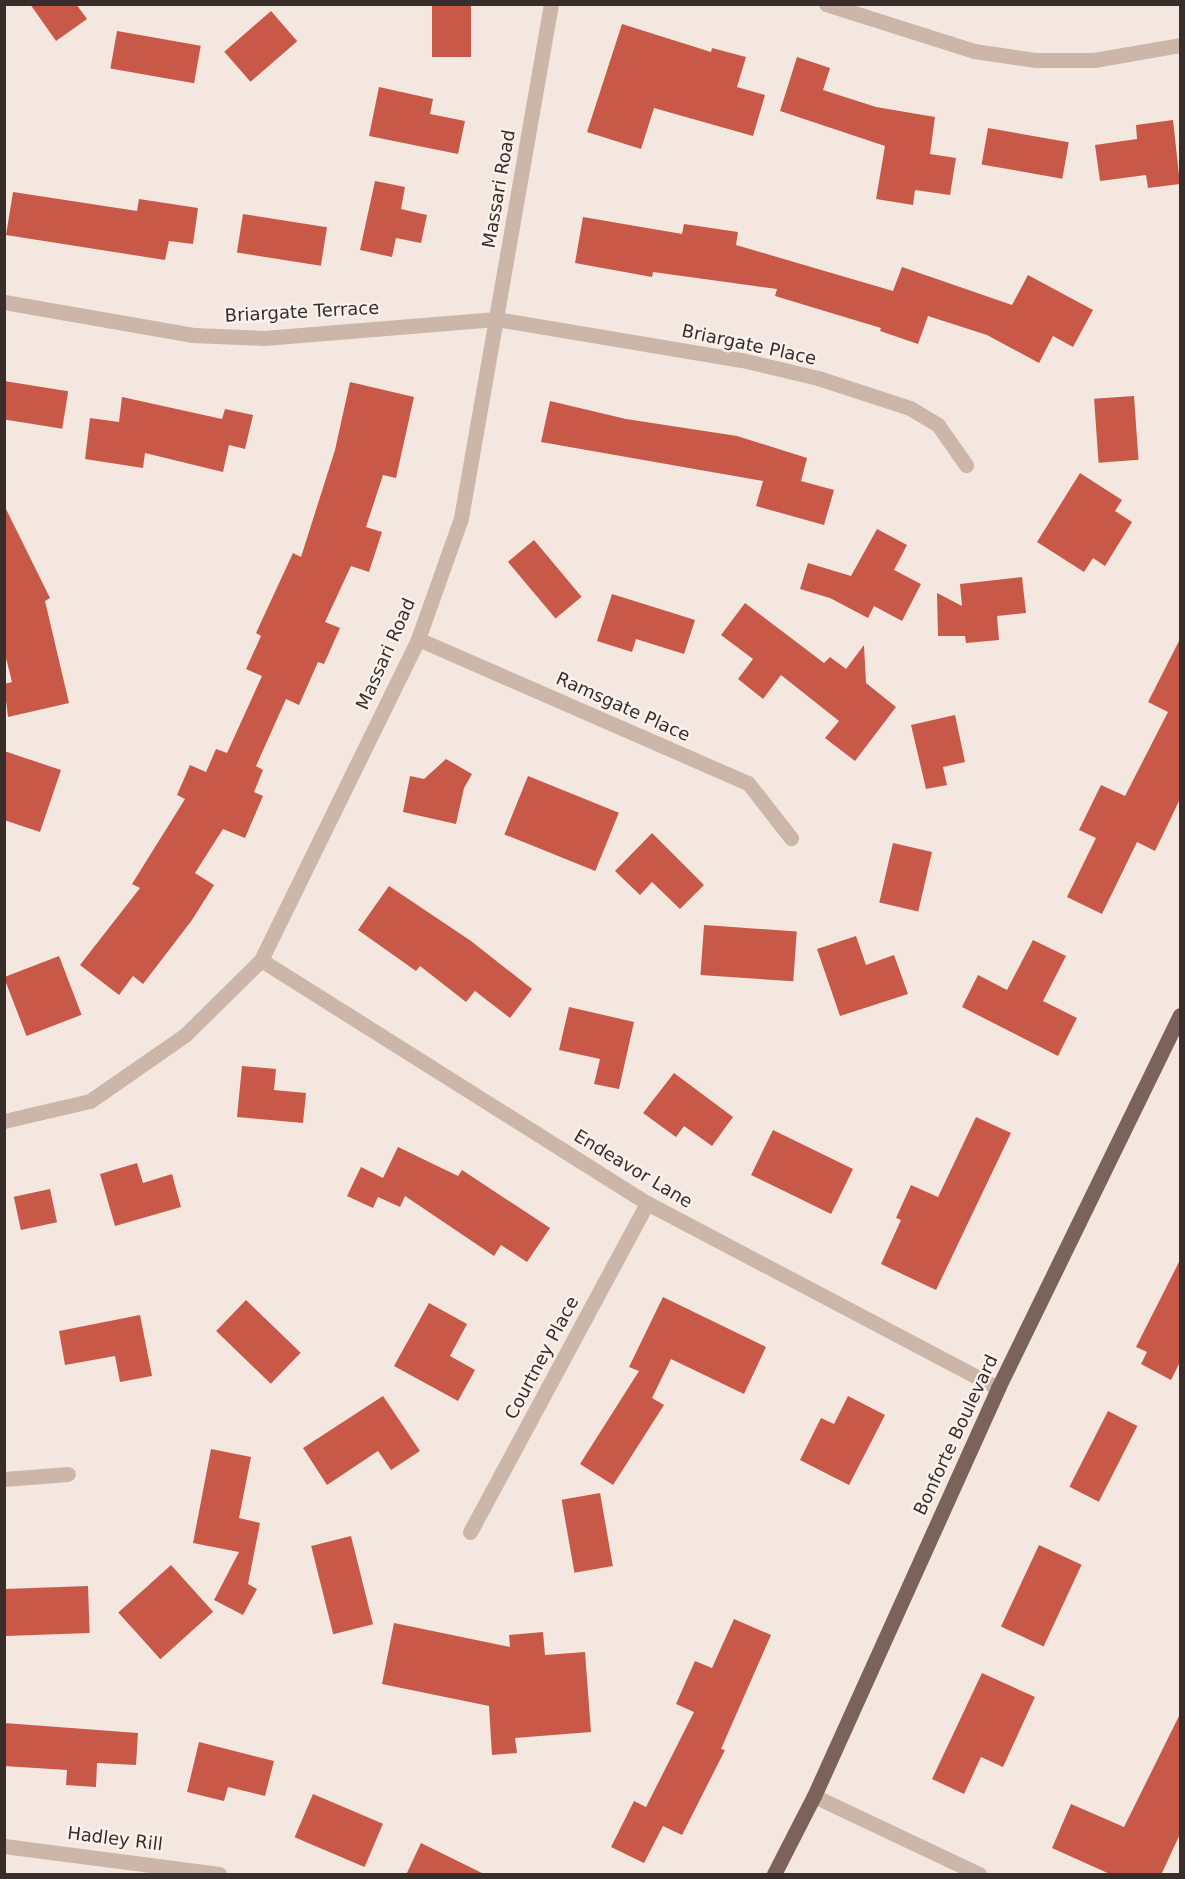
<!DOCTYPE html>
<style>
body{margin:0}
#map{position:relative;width:1185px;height:1879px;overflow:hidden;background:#f3e7df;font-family:"DejaVu Sans",sans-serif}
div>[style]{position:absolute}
.building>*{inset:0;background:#c85949;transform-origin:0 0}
.minor>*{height:15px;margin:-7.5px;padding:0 7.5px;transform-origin:7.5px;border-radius:7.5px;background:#ccb6aa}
.major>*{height:15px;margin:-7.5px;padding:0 7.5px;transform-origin:7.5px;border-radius:7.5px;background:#7b625b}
span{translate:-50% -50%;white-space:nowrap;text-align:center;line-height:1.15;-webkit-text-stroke:4.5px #fbf2ec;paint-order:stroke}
.street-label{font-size:18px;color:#392d2a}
.frame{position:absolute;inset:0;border:6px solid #392d2a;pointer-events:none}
</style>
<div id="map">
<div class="building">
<i style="clip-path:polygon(30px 4px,76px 4px,87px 19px,56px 41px)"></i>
<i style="left:432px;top:4px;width:39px;height:53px"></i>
<i style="left:271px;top:11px;width:40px;height:62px;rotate:49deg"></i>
<i style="clip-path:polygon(622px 24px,711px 52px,712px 48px,746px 57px,737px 87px,765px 95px,753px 136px,654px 108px,641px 149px,587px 132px)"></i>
<i style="left:117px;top:31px;width:85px;height:38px;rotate:10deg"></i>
<i style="clip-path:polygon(797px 57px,830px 68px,823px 90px,876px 107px,935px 117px,930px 154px,956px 158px,950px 195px,915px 190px,913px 205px,876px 199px,885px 146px,780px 111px)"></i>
<i style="clip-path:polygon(379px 87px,433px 99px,430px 114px,465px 121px,458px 154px,369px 136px)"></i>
<i style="clip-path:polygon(1173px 120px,1180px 184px,1148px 188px,1146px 175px,1100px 181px,1095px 145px,1137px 139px,1136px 125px)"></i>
<i style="left:988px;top:128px;width:82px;height:37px;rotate:10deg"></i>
<i style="clip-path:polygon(375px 181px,405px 187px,401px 209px,427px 215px,421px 243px,396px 238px,392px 257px,360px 250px)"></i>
<i style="clip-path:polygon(13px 192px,137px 211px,139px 199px,198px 208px,193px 244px,169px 241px,165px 260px,6px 235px)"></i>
<i style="left:243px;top:214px;width:85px;height:39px;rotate:9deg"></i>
<i style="clip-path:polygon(583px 217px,682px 234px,684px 224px,738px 232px,736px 245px,893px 291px,902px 267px,1012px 305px,1028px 275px,1093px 310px,1073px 347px,1053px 336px,1039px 363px,987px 335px,928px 316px,918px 344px,880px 331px,881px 328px,775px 296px,777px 289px,653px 272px,652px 277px,575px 263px)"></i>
<i style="left:4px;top:381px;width:65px;height:38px;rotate:9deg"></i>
<i style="clip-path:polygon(350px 382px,414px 397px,396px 478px,383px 475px,366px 527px,382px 532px,369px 572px,351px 566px,325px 622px,340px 628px,324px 664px,318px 662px,299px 705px,286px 699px,256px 766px,263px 770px,254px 792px,263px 796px,245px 838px,223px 829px,195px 873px,214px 885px,192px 920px,143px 984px,133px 976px,119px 995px,80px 965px,140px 888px,132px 884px,185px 799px,177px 795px,190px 765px,206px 772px,216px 749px,227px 753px,262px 676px,246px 669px,261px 636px,256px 633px,293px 553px,301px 557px,335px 450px)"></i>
<i style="left:1134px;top:396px;width:64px;height:40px;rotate:86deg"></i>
<i style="clip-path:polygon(122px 397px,222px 419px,225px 409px,253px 415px,245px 449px,229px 445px,223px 472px,145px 453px,143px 468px,85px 459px,90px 418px,119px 422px)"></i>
<i style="clip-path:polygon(550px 401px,626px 419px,737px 436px,807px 458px,801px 481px,834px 490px,824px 525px,756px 506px,763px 481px,541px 442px)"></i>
<i style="clip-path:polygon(1080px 473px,1122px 500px,1115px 511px,1132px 522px,1105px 566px,1093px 558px,1084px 572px,1037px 542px)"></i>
<i style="clip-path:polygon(4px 505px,50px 598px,45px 601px,69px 703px,8px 717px,4px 684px,12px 682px,4px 650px)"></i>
<i style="clip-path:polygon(877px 529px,907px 545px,894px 570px,921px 584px,902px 621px,874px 606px,868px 618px,830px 598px,800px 589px,808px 563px,851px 576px)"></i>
<i style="left:534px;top:540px;width:74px;height:34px;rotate:50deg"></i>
<i style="clip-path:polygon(1022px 577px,1026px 613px,997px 616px,999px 640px,966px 643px,965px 636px,938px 636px,937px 593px,962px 606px,960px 584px)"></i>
<i style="clip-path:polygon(612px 594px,695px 620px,684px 654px,636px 639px,632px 652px,597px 641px)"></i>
<i style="clip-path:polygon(745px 603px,824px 663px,830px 657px,846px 669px,864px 645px,866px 683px,896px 707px,855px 761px,825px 738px,839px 721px,781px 675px,763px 699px,738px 679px,753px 659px,721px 635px)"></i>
<i style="clip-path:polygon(1180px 639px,1180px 799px,1155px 851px,1137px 842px,1102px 914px,1067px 897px,1096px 838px,1079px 830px,1101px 785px,1125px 796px,1168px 712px,1148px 702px)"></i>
<i style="clip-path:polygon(955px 715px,965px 762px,943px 767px,947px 785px,926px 789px,911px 725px)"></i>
<i style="clip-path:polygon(4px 751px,61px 770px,40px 832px,4px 820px)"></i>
<i style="clip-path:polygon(446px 759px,472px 774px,464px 788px,456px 824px,403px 812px,410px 776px,424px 779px)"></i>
<i style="left:528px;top:776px;width:98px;height:63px;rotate:22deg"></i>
<i style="clip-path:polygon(652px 833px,704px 885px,680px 909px,652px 882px,640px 895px,615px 871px)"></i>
<i style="left:893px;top:843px;width:40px;height:61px;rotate:13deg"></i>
<i style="clip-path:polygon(389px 886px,471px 941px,532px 989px,510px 1018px,475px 991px,466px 1002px,420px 966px,416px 971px,358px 930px)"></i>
<i style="left:704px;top:925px;width:93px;height:50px;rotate:4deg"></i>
<i style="clip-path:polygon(856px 936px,866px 965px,894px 955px,908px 994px,840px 1016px,817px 949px)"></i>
<i style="clip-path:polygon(1033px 940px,1066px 956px,1043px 1001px,1077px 1018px,1058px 1056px,962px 1007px,978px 975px,1007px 990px)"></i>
<i style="left:59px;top:956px;width:63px;height:59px;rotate:69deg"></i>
<i style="clip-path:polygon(569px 1007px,634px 1022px,619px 1089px,594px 1084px,600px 1059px,559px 1050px)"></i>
<i style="clip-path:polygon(242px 1066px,276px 1069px,274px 1090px,306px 1093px,303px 1123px,237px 1117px)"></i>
<i style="clip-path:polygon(674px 1073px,733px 1117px,712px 1146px,684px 1126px,676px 1137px,643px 1113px)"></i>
<i style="clip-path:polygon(976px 1117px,1011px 1133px,936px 1290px,881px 1264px,901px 1220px,896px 1218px,911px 1185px,938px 1197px)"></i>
<i style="left:773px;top:1130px;width:89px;height:50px;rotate:26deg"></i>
<i style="clip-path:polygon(398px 1147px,458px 1176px,462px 1170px,550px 1228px,527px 1262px,501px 1245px,494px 1256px,405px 1196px,400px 1207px,378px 1197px,373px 1208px,347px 1196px,361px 1167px,383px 1178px)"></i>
<i style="clip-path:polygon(137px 1163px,143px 1183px,172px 1174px,181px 1207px,115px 1226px,100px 1174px)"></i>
<i style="left:50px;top:1189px;width:34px;height:37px;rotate:78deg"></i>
<i style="clip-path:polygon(1180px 1260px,1180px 1362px,1171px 1380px,1141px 1364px,1147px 1352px,1136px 1347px)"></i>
<i style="clip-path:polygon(663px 1297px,766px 1347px,744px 1394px,671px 1359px,652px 1398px,664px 1405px,613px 1485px,580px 1464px,639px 1371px,629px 1367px)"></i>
<i style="left:246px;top:1300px;width:76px;height:43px;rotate:44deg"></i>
<i style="clip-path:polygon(429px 1303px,467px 1324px,450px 1356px,475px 1370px,458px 1401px,394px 1366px)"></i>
<i style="clip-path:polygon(140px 1315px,152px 1376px,120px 1382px,115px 1356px,65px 1365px,59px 1331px)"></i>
<i style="clip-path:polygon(383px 1396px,420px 1451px,391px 1470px,378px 1451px,327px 1485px,303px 1448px)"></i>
<i style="clip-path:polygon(848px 1396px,885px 1415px,849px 1485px,800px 1460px,821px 1418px,834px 1424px)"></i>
<i style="left:1108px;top:1411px;width:33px;height:85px;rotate:27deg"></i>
<i style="clip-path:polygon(211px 1449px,251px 1457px,239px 1518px,260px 1523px,248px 1584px,257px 1589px,243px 1615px,214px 1600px,239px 1552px,193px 1543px)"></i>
<i style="left:600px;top:1493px;width:74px;height:39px;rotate:80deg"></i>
<i style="left:351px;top:1536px;width:91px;height:41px;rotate:76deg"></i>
<i style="left:1039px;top:1545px;width:47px;height:90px;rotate:25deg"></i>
<i style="left:171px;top:1565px;width:63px;height:71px;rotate:48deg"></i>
<i style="left:88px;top:1586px;width:47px;height:84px;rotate:88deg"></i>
<i style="clip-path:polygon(734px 1619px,771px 1635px,721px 1749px,725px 1750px,682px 1835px,663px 1826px,644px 1863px,611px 1847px,634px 1801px,646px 1807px,694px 1712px,676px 1704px,695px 1661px,712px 1668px)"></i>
<i style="clip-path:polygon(394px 1623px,510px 1647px,509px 1635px,543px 1632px,545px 1655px,585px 1652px,591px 1732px,515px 1738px,517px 1753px,492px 1755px,489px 1706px,382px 1684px)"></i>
<i style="clip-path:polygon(982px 1673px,1035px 1697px,1003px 1767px,981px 1757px,964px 1794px,932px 1779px)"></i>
<i style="clip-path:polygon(1180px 1714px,1180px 1834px,1161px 1875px,1112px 1875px,1052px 1848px,1071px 1804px,1124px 1827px)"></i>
<i style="clip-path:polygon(4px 1723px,138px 1733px,136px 1765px,97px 1763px,96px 1787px,66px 1785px,67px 1770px,4px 1766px)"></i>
<i style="clip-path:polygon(199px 1742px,274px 1761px,265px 1796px,228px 1787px,224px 1801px,187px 1792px)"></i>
<i style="left:313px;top:1794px;width:76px;height:47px;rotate:23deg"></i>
<i style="clip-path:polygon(421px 1843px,486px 1875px,406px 1875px)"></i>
</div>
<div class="minor">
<i style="left:826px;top:4px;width:155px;rotate:17.6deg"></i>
<i style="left:974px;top:51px;width:63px;rotate:8.3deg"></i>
<i style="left:1036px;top:60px;width:58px"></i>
<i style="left:1094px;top:60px;width:87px;rotate:-9.9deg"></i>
<i style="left:4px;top:302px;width:192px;rotate:9.9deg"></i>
<i style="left:193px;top:335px;width:71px;rotate:2.4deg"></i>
<i style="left:264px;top:338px;width:233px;rotate:-4.7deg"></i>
<i style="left:496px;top:319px;width:249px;rotate:9.5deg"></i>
<i style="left:742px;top:360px;width:78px;rotate:13.3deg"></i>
<i style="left:818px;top:378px;width:97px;rotate:18.1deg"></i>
<i style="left:910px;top:408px;width:33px;rotate:31deg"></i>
<i style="left:938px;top:425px;width:49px;rotate:55deg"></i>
<i style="left:418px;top:639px;width:360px;rotate:23.6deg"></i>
<i style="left:748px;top:783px;width:70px;rotate:52deg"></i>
<i style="left:261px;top:960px;width:456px;rotate:32.2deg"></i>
<i style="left:647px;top:1203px;width:397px;rotate:27.8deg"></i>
<i style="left:4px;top:1121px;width:88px;rotate:-13.1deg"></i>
<i style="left:90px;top:1101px;width:116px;rotate:-34.8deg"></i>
<i style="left:185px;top:1035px;width:107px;rotate:-44.6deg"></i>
<i style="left:261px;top:960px;width:357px;rotate:-63.9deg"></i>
<i style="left:418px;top:639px;width:128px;rotate:-70.4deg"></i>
<i style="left:461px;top:518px;width:522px;rotate:-80.07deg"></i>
<i style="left:4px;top:1479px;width:64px;rotate:-4.5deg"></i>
<i style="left:470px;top:1532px;width:374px;rotate:-61.7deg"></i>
<i style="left:814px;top:1796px;width:183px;rotate:25.3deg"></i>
<i style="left:4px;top:1846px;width:217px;rotate:7.4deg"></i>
</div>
<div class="major">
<i style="left:774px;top:1874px;width:88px;rotate:-62.9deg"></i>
<i style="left:814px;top:1796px;width:448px;rotate:-65.7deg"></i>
<i style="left:998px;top:1388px;width:415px;rotate:-64deg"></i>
</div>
<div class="street-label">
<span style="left:499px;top:189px;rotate:-80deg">Massari Road</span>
<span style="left:302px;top:312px;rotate:-3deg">Briargate Terrace</span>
<span style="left:749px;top:345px;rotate:12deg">Briargate Place</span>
<span style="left:386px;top:654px;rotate:-66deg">Massari Road</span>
<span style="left:623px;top:707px;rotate:24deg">Ramsgate Place</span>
<span style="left:633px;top:1169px;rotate:31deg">Endeavor Lane</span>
<span style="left:542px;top:1358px;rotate:-62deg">Courtney Place</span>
<span style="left:956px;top:1435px;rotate:-65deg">Bonforte Boulevard</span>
<span style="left:115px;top:1839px;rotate:7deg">Hadley Rill</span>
</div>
<div class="frame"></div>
</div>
